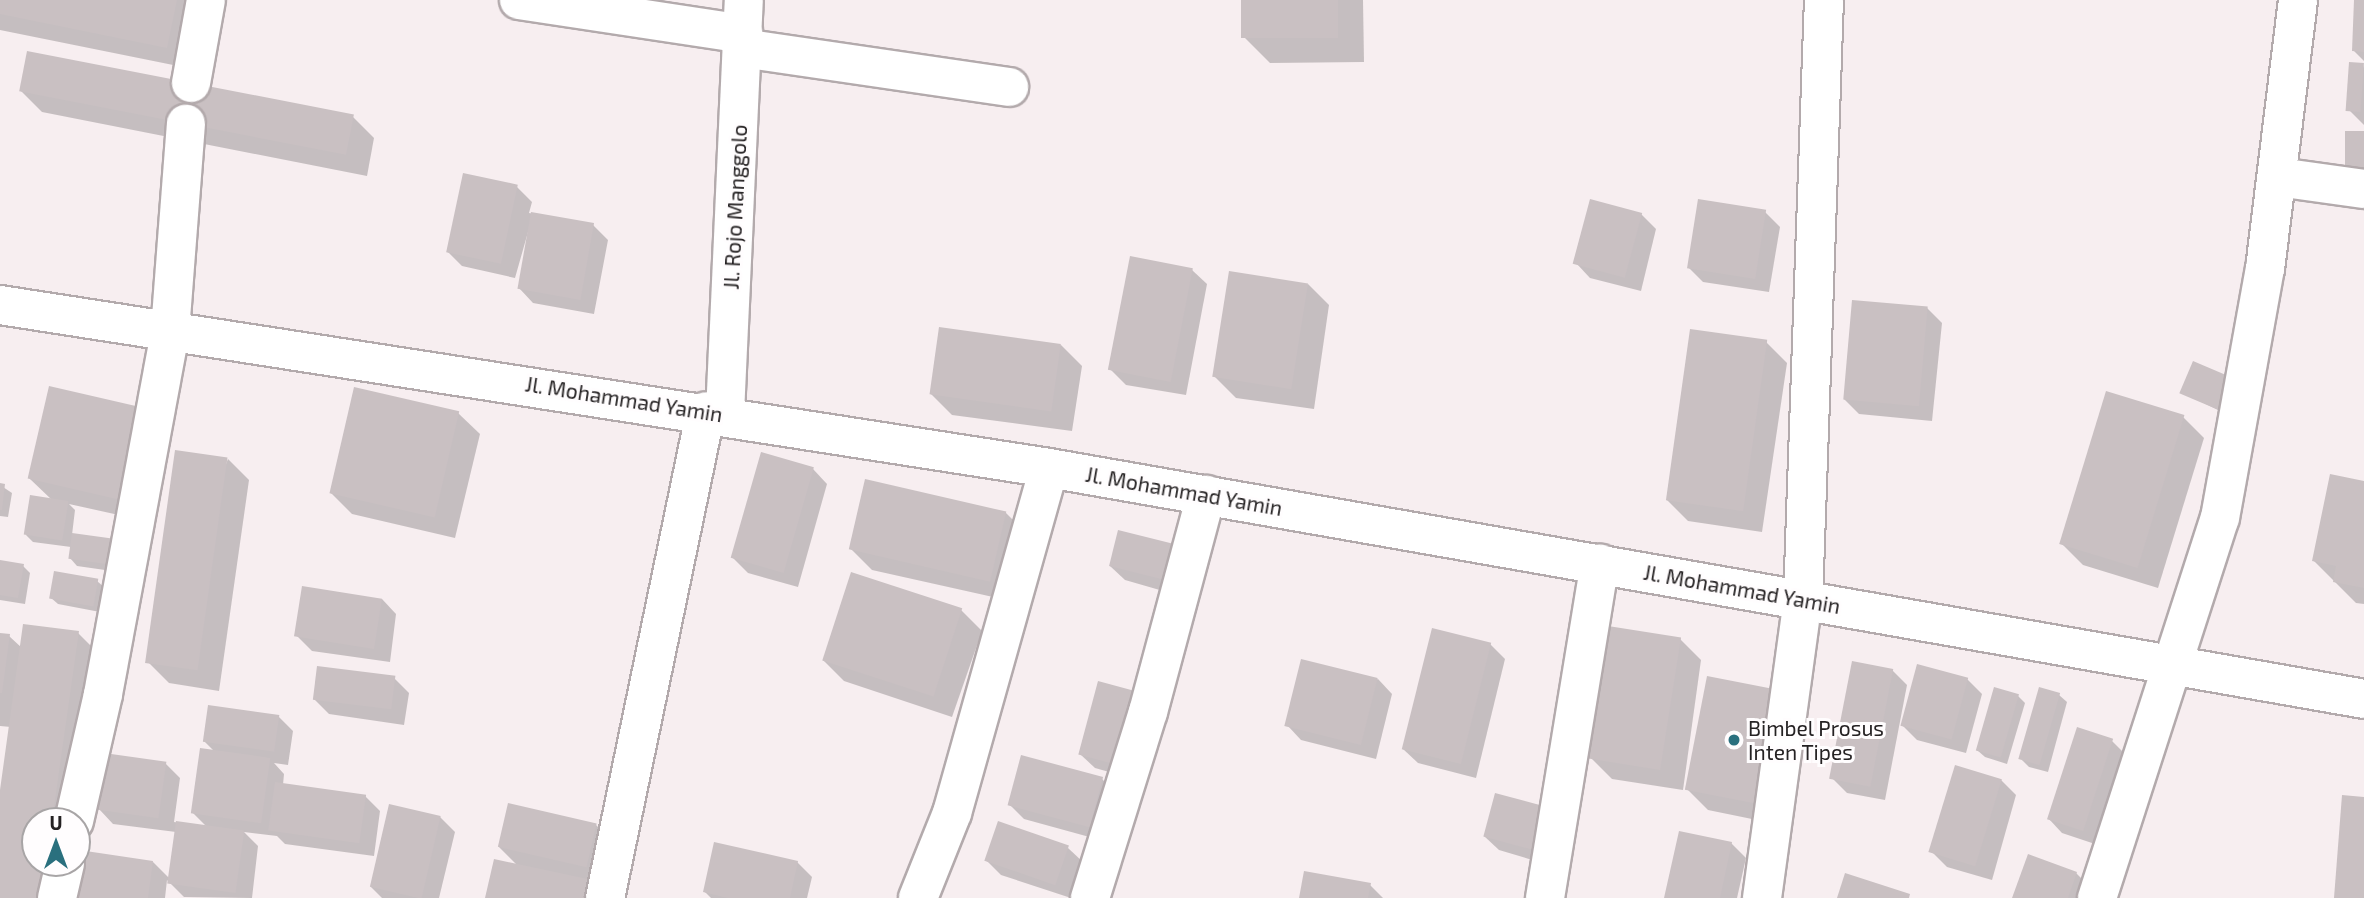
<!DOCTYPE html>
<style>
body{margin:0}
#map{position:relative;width:2364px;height:898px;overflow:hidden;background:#f7eef0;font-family:"Exo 2",sans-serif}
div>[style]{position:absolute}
.shadow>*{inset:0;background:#0003}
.building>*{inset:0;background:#c9c0c2;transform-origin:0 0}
.roads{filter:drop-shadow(2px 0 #b3aaac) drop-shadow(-2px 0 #b3aaac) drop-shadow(0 2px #b3aaac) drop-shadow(0 -2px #b3aaac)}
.minor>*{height:38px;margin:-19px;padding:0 19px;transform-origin:19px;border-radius:19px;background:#fff}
.major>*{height:38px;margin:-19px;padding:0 19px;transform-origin:19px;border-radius:19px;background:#fff}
.dots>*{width:19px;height:19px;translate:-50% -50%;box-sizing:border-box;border:4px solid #fffdfe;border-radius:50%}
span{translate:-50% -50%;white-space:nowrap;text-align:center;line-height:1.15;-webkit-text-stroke:6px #fffdfe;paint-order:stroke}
.street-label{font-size:21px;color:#252223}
.poi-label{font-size:21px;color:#252223}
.left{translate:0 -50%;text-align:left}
.north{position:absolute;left:21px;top:807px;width:70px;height:70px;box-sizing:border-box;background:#fffdfe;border:2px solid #a8a5a6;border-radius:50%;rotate:0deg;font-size:19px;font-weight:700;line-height:28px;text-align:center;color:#252223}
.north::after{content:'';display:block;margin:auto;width:24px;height:32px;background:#2a707e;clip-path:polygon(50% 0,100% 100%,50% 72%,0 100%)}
</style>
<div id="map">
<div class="shadow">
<i style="clip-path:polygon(0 0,193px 0,188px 68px,0 30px)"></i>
<i style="clip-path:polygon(1243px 0,1363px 0,1364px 62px,1270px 63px,1244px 37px)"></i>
<i style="clip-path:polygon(2356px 0,2364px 0,2364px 61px,2354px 51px)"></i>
<i style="clip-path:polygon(2364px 65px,2364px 125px,2349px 110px)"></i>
<i style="clip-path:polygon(21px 91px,353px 117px,374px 138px,367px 176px,42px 112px)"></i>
<i style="clip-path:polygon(517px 187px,532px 202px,529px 213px,593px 225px,608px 240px,594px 314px,533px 303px,519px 288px,530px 225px,515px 278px,462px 266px,447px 251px)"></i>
<i style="clip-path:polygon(1765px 212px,1780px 227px,1769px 292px,1703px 282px,1688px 267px)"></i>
<i style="clip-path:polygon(1641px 214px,1656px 229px,1641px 291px,1590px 278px,1576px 263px)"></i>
<i style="clip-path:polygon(1192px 270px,1207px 284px,1186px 395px,1126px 385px,1111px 370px)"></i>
<i style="clip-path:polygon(1308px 284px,1329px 305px,1314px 409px,1236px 398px,1215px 377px)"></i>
<i style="clip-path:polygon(1927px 308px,1942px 323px,1932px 421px,1859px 414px,1844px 399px)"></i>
<i style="clip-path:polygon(1766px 342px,1787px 363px,1762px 532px,1688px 521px,1667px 500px)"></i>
<i style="clip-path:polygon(1061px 345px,1082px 366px,1072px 431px,952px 415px,931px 394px)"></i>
<i style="clip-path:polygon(2241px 383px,2236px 419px,2182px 392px)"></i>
<i style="clip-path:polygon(145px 409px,146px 521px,69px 504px,75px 510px,72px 535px,119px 572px,77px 566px,70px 558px,71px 547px,33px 542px,26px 535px,52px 500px,30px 479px)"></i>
<i style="clip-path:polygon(458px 413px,480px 434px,455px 538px,352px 514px,331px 493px)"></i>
<i style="clip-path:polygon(2183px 417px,2204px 438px,2158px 588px,2083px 565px,2062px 544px)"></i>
<i style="clip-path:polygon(228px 459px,249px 480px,219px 691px,169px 683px,148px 662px)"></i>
<i style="clip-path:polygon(813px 469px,827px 484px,798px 587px,748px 573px,733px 558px)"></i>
<i style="clip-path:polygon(2364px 483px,2364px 604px,2356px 603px,2314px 561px)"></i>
<i style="clip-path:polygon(0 485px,12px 493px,8px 517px,0 516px)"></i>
<i style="clip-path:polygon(1005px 512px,1026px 533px,1011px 601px,872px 570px,851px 549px)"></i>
<i style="clip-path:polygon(0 562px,23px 566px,30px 573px,25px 604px,0 600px)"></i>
<i style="clip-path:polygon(1194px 563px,1184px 597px,1125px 580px,1110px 566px)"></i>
<i style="clip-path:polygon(97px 581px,105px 588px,100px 612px,58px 604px,50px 597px)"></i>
<i style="clip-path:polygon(382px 599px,396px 614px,390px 662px,312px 651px,297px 636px)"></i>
<i style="clip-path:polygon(961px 610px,982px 631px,952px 717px,844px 681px,823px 660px)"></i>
<i style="clip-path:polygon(78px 633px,99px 654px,76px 821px,35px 821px,35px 863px,70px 863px,0 898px,0 803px,11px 727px,0 726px,0 635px,9px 636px,22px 648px)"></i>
<i style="clip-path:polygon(1680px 639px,1701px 660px,1683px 790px,1612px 779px,1591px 758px)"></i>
<i style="clip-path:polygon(1490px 644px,1505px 659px,1476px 778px,1418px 763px,1403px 749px)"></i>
<i style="clip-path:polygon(1892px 670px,1907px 685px,1885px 800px,1847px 793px,1832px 778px)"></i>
<i style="clip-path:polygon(394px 678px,409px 693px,404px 725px,329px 714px,314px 699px)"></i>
<i style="clip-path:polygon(1378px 679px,1392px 694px,1376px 759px,1301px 740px,1287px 725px)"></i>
<i style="clip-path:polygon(1967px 679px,1982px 694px,1966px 753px,1917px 740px,1903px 726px)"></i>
<i style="clip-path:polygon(1139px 694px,1134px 779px,1095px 768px,1080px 754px)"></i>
<i style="clip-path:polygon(2059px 695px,2067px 702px,2048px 772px,2029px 767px,2022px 760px)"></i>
<i style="clip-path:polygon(2018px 696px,2025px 703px,2007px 764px,1985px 757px,1977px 750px)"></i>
<i style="clip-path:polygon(1803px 714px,1781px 825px,1708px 810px,1687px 789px)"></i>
<i style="clip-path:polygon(278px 716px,293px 731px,288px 765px,274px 763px,284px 774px,283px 785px,365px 796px,380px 811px,374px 856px,285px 844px,277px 836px,244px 832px,258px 846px,252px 898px,184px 897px,167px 880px,165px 898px,74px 898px,153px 862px,170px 879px,176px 832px,113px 824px,99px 809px,165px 763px,180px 778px,174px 822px,207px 827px,192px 812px,215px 752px,205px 742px)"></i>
<i style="clip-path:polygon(2112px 741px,2127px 756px,2095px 844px,2062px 833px,2048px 818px)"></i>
<i style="clip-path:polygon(1102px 779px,1117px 794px,1104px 841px,1024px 819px,1009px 804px)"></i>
<i style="clip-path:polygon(2001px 780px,2016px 795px,1992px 880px,1947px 867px,1932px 852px)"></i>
<i style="clip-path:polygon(1546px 809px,1549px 865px,1499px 850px,1484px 836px)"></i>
<i style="clip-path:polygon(440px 817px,455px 832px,439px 898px,382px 898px,371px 887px)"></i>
<i style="clip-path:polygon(596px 825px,611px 840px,602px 882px,487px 898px,518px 866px,499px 847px)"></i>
<i style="clip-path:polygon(1731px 843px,1746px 858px,1737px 898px,1666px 898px)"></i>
<i style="clip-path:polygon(1068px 848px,1083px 862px,1071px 898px,1001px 875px,986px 860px)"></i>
<i style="clip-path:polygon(797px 862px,812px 877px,807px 898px,711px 898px,705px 892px)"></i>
<i style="clip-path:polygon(2076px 873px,2091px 888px,2087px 898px,2014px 898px)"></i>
<i style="clip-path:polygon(1370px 885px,1383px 898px,1300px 898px)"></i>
</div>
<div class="building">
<i style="clip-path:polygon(0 0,177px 0,167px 48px,0 14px)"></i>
<i style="left:1241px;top:0;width:97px;height:38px"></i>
<i style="clip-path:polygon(2354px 0,2364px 0,2364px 52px,2352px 51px)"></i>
<i style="left:27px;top:51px;width:333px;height:41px;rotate:11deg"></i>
<i style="left:2349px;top:62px;width:15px;height:49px;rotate:4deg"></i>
<i style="left:2345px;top:131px;width:19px;height:42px"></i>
<i style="left:463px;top:173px;width:56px;height:81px;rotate:12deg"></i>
<i style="left:1590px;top:199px;width:54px;height:67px;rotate:15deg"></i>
<i style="left:1698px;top:199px;width:69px;height:70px;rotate:9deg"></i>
<i style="left:531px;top:212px;width:64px;height:78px;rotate:10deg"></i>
<i style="left:1130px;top:256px;width:64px;height:116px;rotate:11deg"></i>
<i style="left:1229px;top:271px;width:80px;height:107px;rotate:9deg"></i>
<i style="left:1852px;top:300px;width:76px;height:100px;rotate:5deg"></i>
<i style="left:939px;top:327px;width:123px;height:68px;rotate:8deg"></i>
<i style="left:1690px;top:329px;width:78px;height:173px;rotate:8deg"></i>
<i style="left:2193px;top:361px;width:53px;height:35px;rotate:23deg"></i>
<i style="left:49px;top:386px;width:99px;height:95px;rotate:13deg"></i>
<i style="left:354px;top:387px;width:108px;height:109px;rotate:13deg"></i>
<i style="left:2106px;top:391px;width:82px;height:160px;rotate:17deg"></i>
<i style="left:175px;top:450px;width:53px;height:215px;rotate:8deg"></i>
<i style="left:761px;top:452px;width:55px;height:110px;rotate:16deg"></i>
<i style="clip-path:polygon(2330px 474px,2364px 481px,2364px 588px,2333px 582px,2336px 566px,2312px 561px)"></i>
<i style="left:865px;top:479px;width:145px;height:72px;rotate:13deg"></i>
<i style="clip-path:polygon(0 483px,5px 484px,2px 510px,0 510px)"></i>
<i style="left:30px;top:495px;width:39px;height:40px;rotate:9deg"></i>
<i style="left:1118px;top:530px;width:64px;height:37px;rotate:14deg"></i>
<i style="left:72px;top:533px;width:44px;height:26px;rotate:8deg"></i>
<i style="clip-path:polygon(0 560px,24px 564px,18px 598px,0 595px)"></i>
<i style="left:54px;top:571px;width:45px;height:28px;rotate:10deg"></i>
<i style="left:851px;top:572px;width:117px;height:93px;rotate:18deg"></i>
<i style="left:302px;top:586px;width:81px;height:51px;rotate:9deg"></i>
<i style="clip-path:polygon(23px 624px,79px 631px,52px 821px,35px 821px,35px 863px,46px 863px,41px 898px,0 898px,0 790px)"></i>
<i style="left:1608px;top:626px;width:74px;height:134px;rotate:9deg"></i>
<i style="left:1432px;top:628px;width:61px;height:125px;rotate:14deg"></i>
<i style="clip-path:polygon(0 633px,10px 634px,2px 693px,0 693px)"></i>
<i style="left:1301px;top:659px;width:79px;height:69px;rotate:14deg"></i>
<i style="left:1852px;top:661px;width:42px;height:120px;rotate:11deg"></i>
<i style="left:1917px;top:664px;width:53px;height:64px;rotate:15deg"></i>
<i style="left:317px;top:666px;width:79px;height:34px;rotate:7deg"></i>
<i style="left:1707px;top:676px;width:76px;height:116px;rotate:11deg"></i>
<i style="left:1098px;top:681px;width:43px;height:76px;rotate:15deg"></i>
<i style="left:1994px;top:687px;width:26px;height:66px;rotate:16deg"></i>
<i style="left:2039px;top:687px;width:22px;height:75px;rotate:16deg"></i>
<i style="left:208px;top:705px;width:72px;height:37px;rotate:8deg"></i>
<i style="left:2077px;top:727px;width:38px;height:97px;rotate:18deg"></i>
<i style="left:200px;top:748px;width:71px;height:66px;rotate:8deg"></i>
<i style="left:104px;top:753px;width:63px;height:57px;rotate:8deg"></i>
<i style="left:1021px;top:755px;width:85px;height:52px;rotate:15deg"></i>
<i style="left:1955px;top:765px;width:49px;height:91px;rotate:17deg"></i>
<i style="left:275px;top:782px;width:92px;height:49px;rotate:8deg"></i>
<i style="left:1495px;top:793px;width:54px;height:45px;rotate:15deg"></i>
<i style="clip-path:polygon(2342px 795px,2364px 797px,2364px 898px,2334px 898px)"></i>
<i style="left:508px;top:803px;width:91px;height:45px;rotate:13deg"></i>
<i style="left:389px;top:804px;width:53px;height:85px;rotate:13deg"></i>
<i style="left:176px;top:821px;width:69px;height:63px;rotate:8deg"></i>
<i style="left:998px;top:821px;width:75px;height:42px;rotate:19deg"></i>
<i style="clip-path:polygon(1679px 831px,1732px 842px,1720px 898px,1664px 898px)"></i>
<i style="clip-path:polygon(714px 842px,798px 861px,790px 898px,728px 898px,703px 892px)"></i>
<i style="clip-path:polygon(79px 850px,153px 861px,148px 898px,72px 898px)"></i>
<i style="clip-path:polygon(2028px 854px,2077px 872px,2068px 898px,2012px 898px)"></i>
<i style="clip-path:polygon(494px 859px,597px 881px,594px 898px,485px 898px)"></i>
<i style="clip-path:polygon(1304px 871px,1371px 883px,1368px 898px,1299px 898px)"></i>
<i style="clip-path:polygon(1845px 873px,1910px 894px,1909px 898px,1837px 898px)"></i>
</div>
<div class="roads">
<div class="minor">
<i style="left:519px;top:0;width:227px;rotate:8.6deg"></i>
<i style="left:742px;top:48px;width:270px;rotate:8.3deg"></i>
<i style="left:191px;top:83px;width:84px;rotate:-79.8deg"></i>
<i style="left:2278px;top:177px;width:87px;rotate:7.9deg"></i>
<i style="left:725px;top:414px;width:414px;rotate:-87.4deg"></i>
<i style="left:74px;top:821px;width:130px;rotate:-77.1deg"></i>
<i style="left:103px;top:694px;width:369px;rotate:-79.5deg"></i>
<i style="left:170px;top:331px;width:208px;rotate:-85.6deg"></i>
<i style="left:57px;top:898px;width:36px;rotate:-77deg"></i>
<i style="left:605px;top:898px;width:497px;rotate:-78.3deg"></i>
<i style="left:918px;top:898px;width:92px;rotate:-68.2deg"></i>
<i style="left:952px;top:813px;width:358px;rotate:-74.3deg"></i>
<i style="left:1090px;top:898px;width:195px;rotate:-72.7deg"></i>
<i style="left:1148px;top:712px;width:225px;rotate:-75deg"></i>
<i style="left:1545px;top:898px;width:339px;rotate:-80.7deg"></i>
<i style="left:1762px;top:898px;width:301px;rotate:-82.2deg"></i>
<i style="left:1803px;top:600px;width:600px;rotate:-88deg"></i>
<i style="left:2097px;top:898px;width:399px;rotate:-72.1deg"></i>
<i style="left:2220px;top:518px;width:253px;rotate:-79.8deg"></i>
<i style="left:2265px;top:269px;width:271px;rotate:-83deg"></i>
</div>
<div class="major">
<i style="left:0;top:305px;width:1062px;rotate:8.83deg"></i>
<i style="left:1049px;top:468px;width:1335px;rotate:9.96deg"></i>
</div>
</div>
<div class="dots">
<i style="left:1734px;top:740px;background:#2a707e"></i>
</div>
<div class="street-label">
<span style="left:735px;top:207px;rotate:-87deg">Jl. Rojo Manggolo</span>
<span style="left:624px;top:399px;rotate:9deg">Jl. Mohammad Yamin</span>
<span style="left:1184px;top:491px;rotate:10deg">Jl. Mohammad Yamin</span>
<span style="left:1742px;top:589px;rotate:10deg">Jl. Mohammad Yamin</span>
</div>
<div class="poi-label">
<span class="left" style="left:1748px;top:740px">Bimbel Prosus<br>Inten Tipes</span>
</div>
<div class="north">U</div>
</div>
